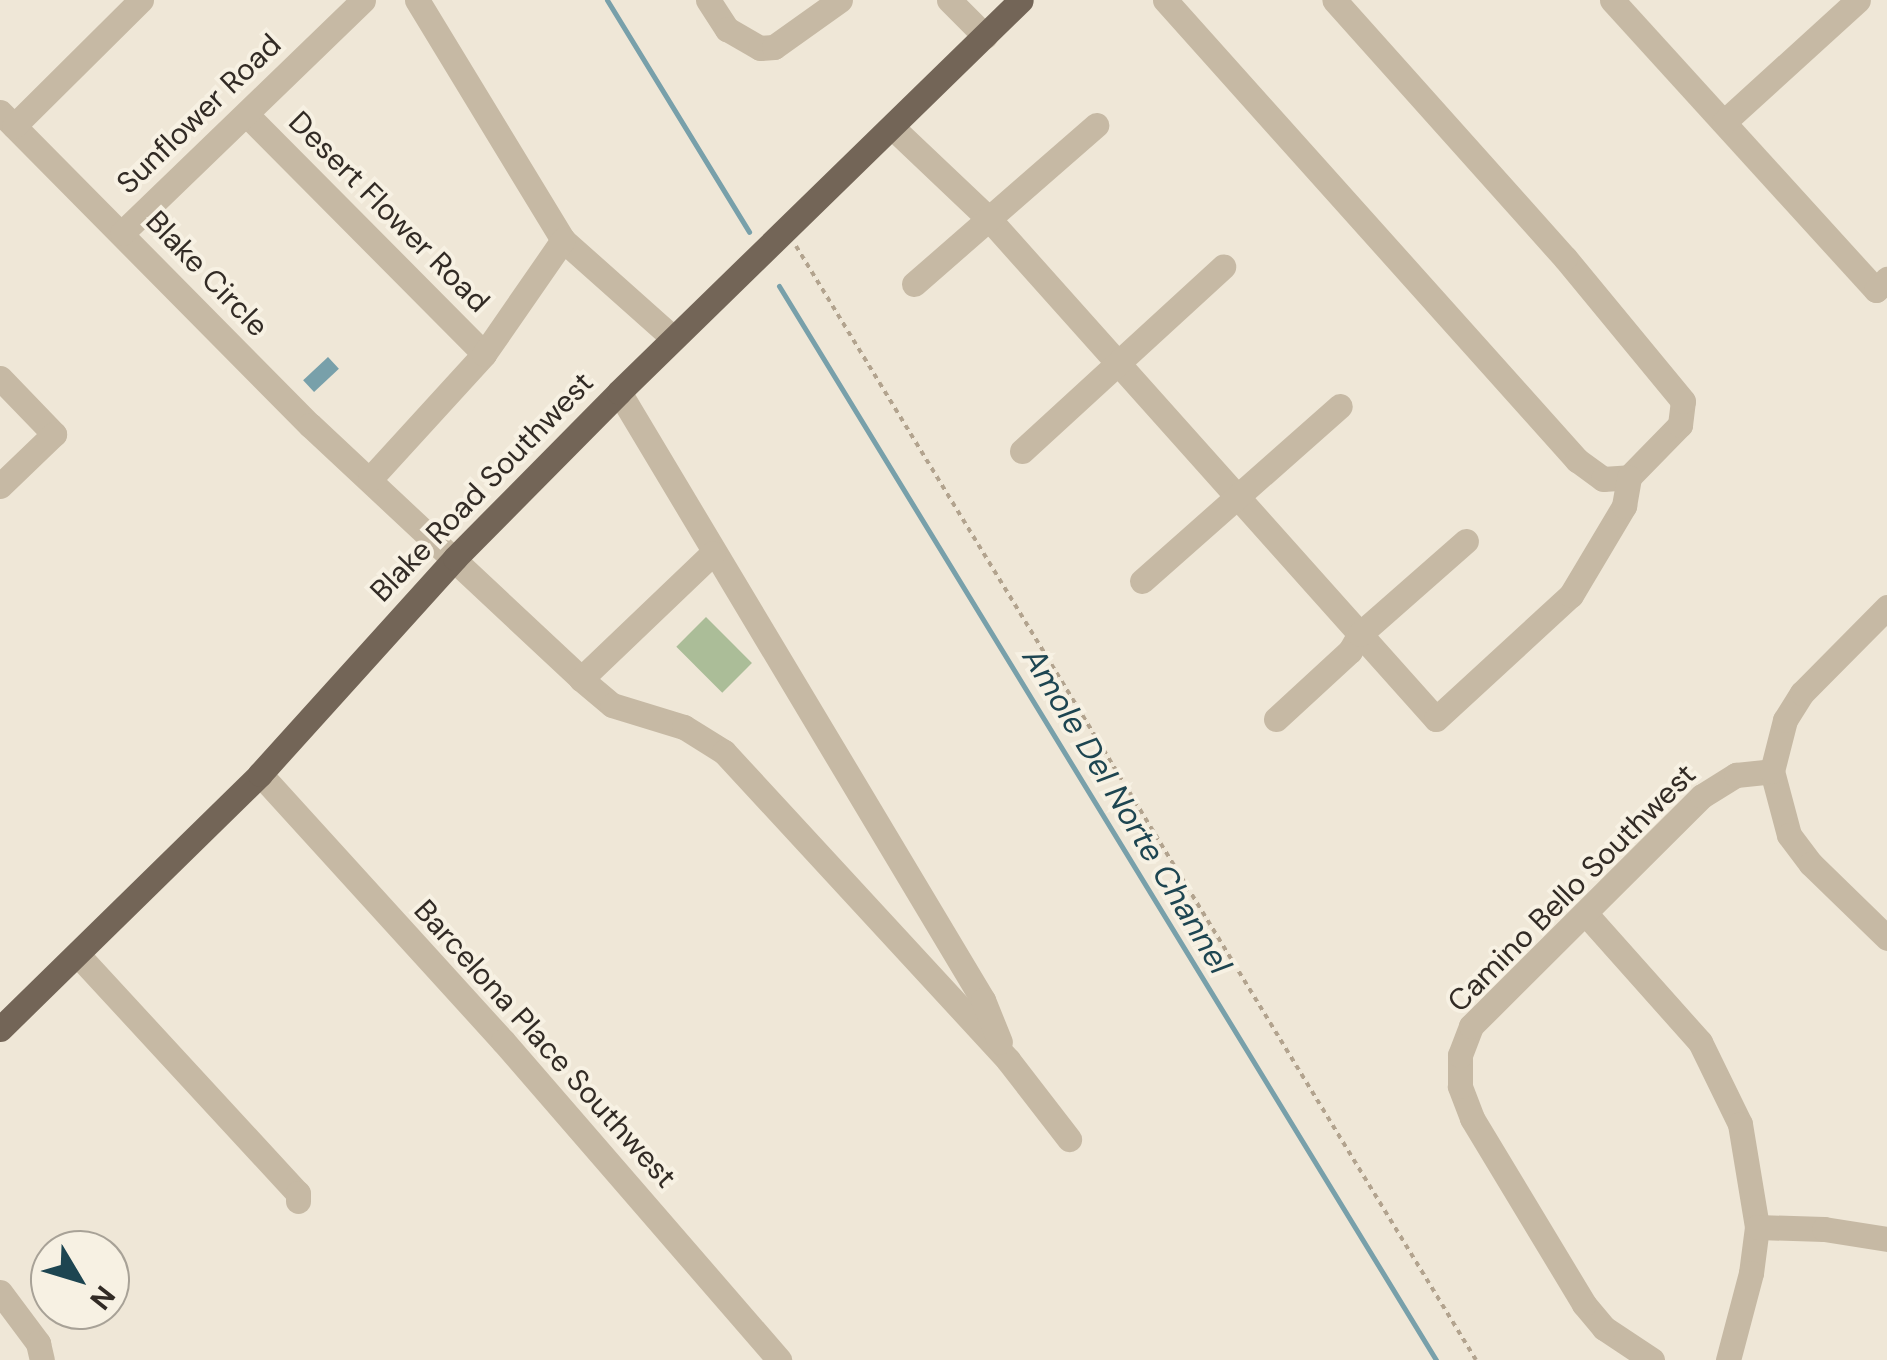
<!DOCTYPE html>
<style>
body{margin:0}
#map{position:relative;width:1887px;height:1360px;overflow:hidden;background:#efe7d7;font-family:"DM Sans",sans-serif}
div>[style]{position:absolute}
.green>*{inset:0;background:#abbd98;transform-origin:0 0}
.water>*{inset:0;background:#78a0aa;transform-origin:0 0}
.stream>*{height:5px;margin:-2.5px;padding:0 2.5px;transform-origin:2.5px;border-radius:2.5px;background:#78a0aa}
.path>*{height:4px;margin-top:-2px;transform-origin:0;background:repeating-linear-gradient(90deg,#b2a38e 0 5px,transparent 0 10px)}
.minor>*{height:25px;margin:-12.5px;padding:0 12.5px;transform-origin:12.5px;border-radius:12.5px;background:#c6b9a4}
.major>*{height:25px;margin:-12.5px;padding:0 12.5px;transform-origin:12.5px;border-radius:12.5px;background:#736557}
span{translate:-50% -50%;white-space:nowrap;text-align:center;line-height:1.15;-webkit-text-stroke:8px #f7f1e3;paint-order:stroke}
.street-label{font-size:30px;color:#322b25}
.water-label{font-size:32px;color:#1d4551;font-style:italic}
.north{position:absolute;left:30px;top:1230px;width:100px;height:100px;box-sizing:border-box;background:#f7f1e3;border:2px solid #a8a297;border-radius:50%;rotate:128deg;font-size:28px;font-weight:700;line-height:40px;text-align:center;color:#322b25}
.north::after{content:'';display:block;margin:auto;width:35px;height:45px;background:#1d4551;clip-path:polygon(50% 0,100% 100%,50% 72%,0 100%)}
</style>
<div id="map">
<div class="green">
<i style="left:706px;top:617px;width:65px;height:42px;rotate:45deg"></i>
</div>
<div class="water">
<i style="left:328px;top:357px;width:16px;height:34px;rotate:47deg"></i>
</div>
<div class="stream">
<i style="left:607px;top:0;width:272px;rotate:58.5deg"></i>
<i style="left:779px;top:286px;width:1259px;rotate:58.54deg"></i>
</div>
<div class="path">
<i style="left:796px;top:246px;width:1305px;rotate:58.6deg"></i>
</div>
<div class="minor">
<i style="left:417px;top:0;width:281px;rotate:58.7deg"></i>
<i style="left:563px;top:240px;width:147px;rotate:41.7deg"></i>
<i style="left:708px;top:0;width:35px;rotate:57deg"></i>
<i style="left:727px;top:29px;width:38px;rotate:30deg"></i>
<i style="left:760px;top:48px;width:14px;rotate:-4deg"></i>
<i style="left:774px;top:47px;width:81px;rotate:-35.5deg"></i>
<i style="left:949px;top:0;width:51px;rotate:45deg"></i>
<i style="left:1165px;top:0;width:618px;rotate:48.15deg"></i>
<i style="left:1577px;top:460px;width:32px;rotate:36deg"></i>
<i style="left:1603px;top:479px;width:26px;rotate:-4deg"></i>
<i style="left:1629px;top:477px;width:73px;rotate:-45.6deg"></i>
<i style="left:1680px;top:425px;width:24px;rotate:-83deg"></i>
<i style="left:1683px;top:401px;width:185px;rotate:-129.5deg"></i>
<i style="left:1565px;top:258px;width:346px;rotate:-131.8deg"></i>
<i style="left:1612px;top:0;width:392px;rotate:47.7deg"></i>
<i style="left:1876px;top:290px;width:16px;rotate:-45deg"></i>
<i style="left:0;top:112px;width:441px;rotate:45.3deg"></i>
<i style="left:310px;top:425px;width:371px;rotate:43.1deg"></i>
<i style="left:581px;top:679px;width:40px;rotate:40deg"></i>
<i style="left:612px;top:705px;width:75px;rotate:17deg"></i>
<i style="left:684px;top:727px;width:47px;rotate:32deg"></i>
<i style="left:724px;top:752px;width:419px;rotate:47.3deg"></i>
<i style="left:1008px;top:1060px;width:100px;rotate:52.3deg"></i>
<i style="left:248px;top:116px;width:335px;rotate:45.2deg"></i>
<i style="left:1724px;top:122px;width:181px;rotate:-42.3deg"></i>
<i style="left:14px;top:126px;width:179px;rotate:-44.8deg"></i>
<i style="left:892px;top:127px;width:135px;rotate:43.5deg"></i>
<i style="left:990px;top:220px;width:669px;rotate:48.21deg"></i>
<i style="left:1436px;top:719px;width:183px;rotate:-42.6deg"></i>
<i style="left:1571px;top:595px;width:104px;rotate:-59.2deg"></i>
<i style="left:1624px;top:506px;width:29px;rotate:-80deg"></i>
<i style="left:122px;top:233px;width:335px;rotate:-44deg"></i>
<i style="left:914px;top:284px;width:242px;rotate:-41.1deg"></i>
<i style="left:0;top:378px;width:78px;rotate:46deg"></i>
<i style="left:54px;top:434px;width:75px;rotate:136.1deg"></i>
<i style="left:619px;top:392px;width:709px;rotate:59.09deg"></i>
<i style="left:983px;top:1000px;width:45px;rotate:68deg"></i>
<i style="left:1022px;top:451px;width:273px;rotate:-42.5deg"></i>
<i style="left:370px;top:479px;width:169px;rotate:-47.6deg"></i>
<i style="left:484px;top:354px;width:139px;rotate:-55.3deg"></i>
<i style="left:1142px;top:581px;width:264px;rotate:-41.5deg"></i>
<i style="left:581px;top:679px;width:182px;rotate:-43.7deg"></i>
<i style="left:1276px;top:719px;width:100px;rotate:-42.6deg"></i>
<i style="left:1350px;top:651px;width:20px;rotate:-60deg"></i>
<i style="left:1360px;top:634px;width:141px;rotate:-41.3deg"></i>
<i style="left:1772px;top:771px;width:66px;rotate:75.1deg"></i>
<i style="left:1789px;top:835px;width:36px;rotate:53deg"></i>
<i style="left:1811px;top:864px;width:106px;rotate:44.2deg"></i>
<i style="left:260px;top:774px;width:361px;rotate:47.7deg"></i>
<i style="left:503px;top:1041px;width:422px;rotate:49.1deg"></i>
<i style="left:1585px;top:913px;width:173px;rotate:48.3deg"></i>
<i style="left:1700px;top:1042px;width:91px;rotate:64deg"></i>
<i style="left:1740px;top:1124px;width:104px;rotate:80.6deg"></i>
<i style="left:1757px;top:1227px;width:46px;rotate:97.4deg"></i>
<i style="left:1751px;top:1273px;width:90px;rotate:104.8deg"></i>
<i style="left:78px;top:955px;width:324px;rotate:47.3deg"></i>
<i style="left:298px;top:1193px;width:8px;rotate:90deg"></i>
<i style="left:1757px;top:1227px;width:67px;rotate:1.7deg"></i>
<i style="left:1824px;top:1229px;width:64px;rotate:9deg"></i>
<i style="left:0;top:1292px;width:64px;rotate:53.3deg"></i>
<i style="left:38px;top:1343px;width:17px;rotate:77deg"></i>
<i style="left:1652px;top:1360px;width:58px;rotate:-146.3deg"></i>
<i style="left:1604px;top:1328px;width:31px;rotate:-130deg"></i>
<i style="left:1584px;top:1304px;width:217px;rotate:-121.1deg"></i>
<i style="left:1472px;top:1118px;width:34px;rotate:-111deg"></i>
<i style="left:1460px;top:1086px;width:31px;rotate:-90deg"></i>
<i style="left:1460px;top:1055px;width:31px;rotate:-69deg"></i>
<i style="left:1471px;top:1026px;width:326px;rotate:-44.9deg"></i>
<i style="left:1702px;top:796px;width:40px;rotate:-32deg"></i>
<i style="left:1736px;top:775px;width:36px;rotate:-6deg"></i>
<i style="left:1772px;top:771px;width:53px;rotate:-75.7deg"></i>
<i style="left:1785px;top:720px;width:32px;rotate:-58deg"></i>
<i style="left:1802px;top:693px;width:121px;rotate:-45.3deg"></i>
</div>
<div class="major">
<i style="left:0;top:1029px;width:364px;rotate:-44.4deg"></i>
<i style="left:260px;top:774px;width:291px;rotate:-47.9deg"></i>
<i style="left:455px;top:558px;width:233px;rotate:-45.3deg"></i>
<i style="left:619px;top:392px;width:561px;rotate:-44.28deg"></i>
</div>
<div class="street-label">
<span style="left:199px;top:114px;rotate:-44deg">Sunflower Road</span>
<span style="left:389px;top:212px;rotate:45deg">Desert Flower Road</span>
<span style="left:207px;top:274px;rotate:46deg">Blake Circle</span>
<span style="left:482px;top:487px;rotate:-46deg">Blake Road Southwest</span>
<span style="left:1572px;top:888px;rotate:-45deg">Camino Bello Southwest</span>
<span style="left:545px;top:1044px;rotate:48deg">Barcelona Place Southwest</span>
</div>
<div class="water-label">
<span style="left:1127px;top:811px;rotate:59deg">Amole Del Norte Channel</span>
</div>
<div class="north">N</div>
</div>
